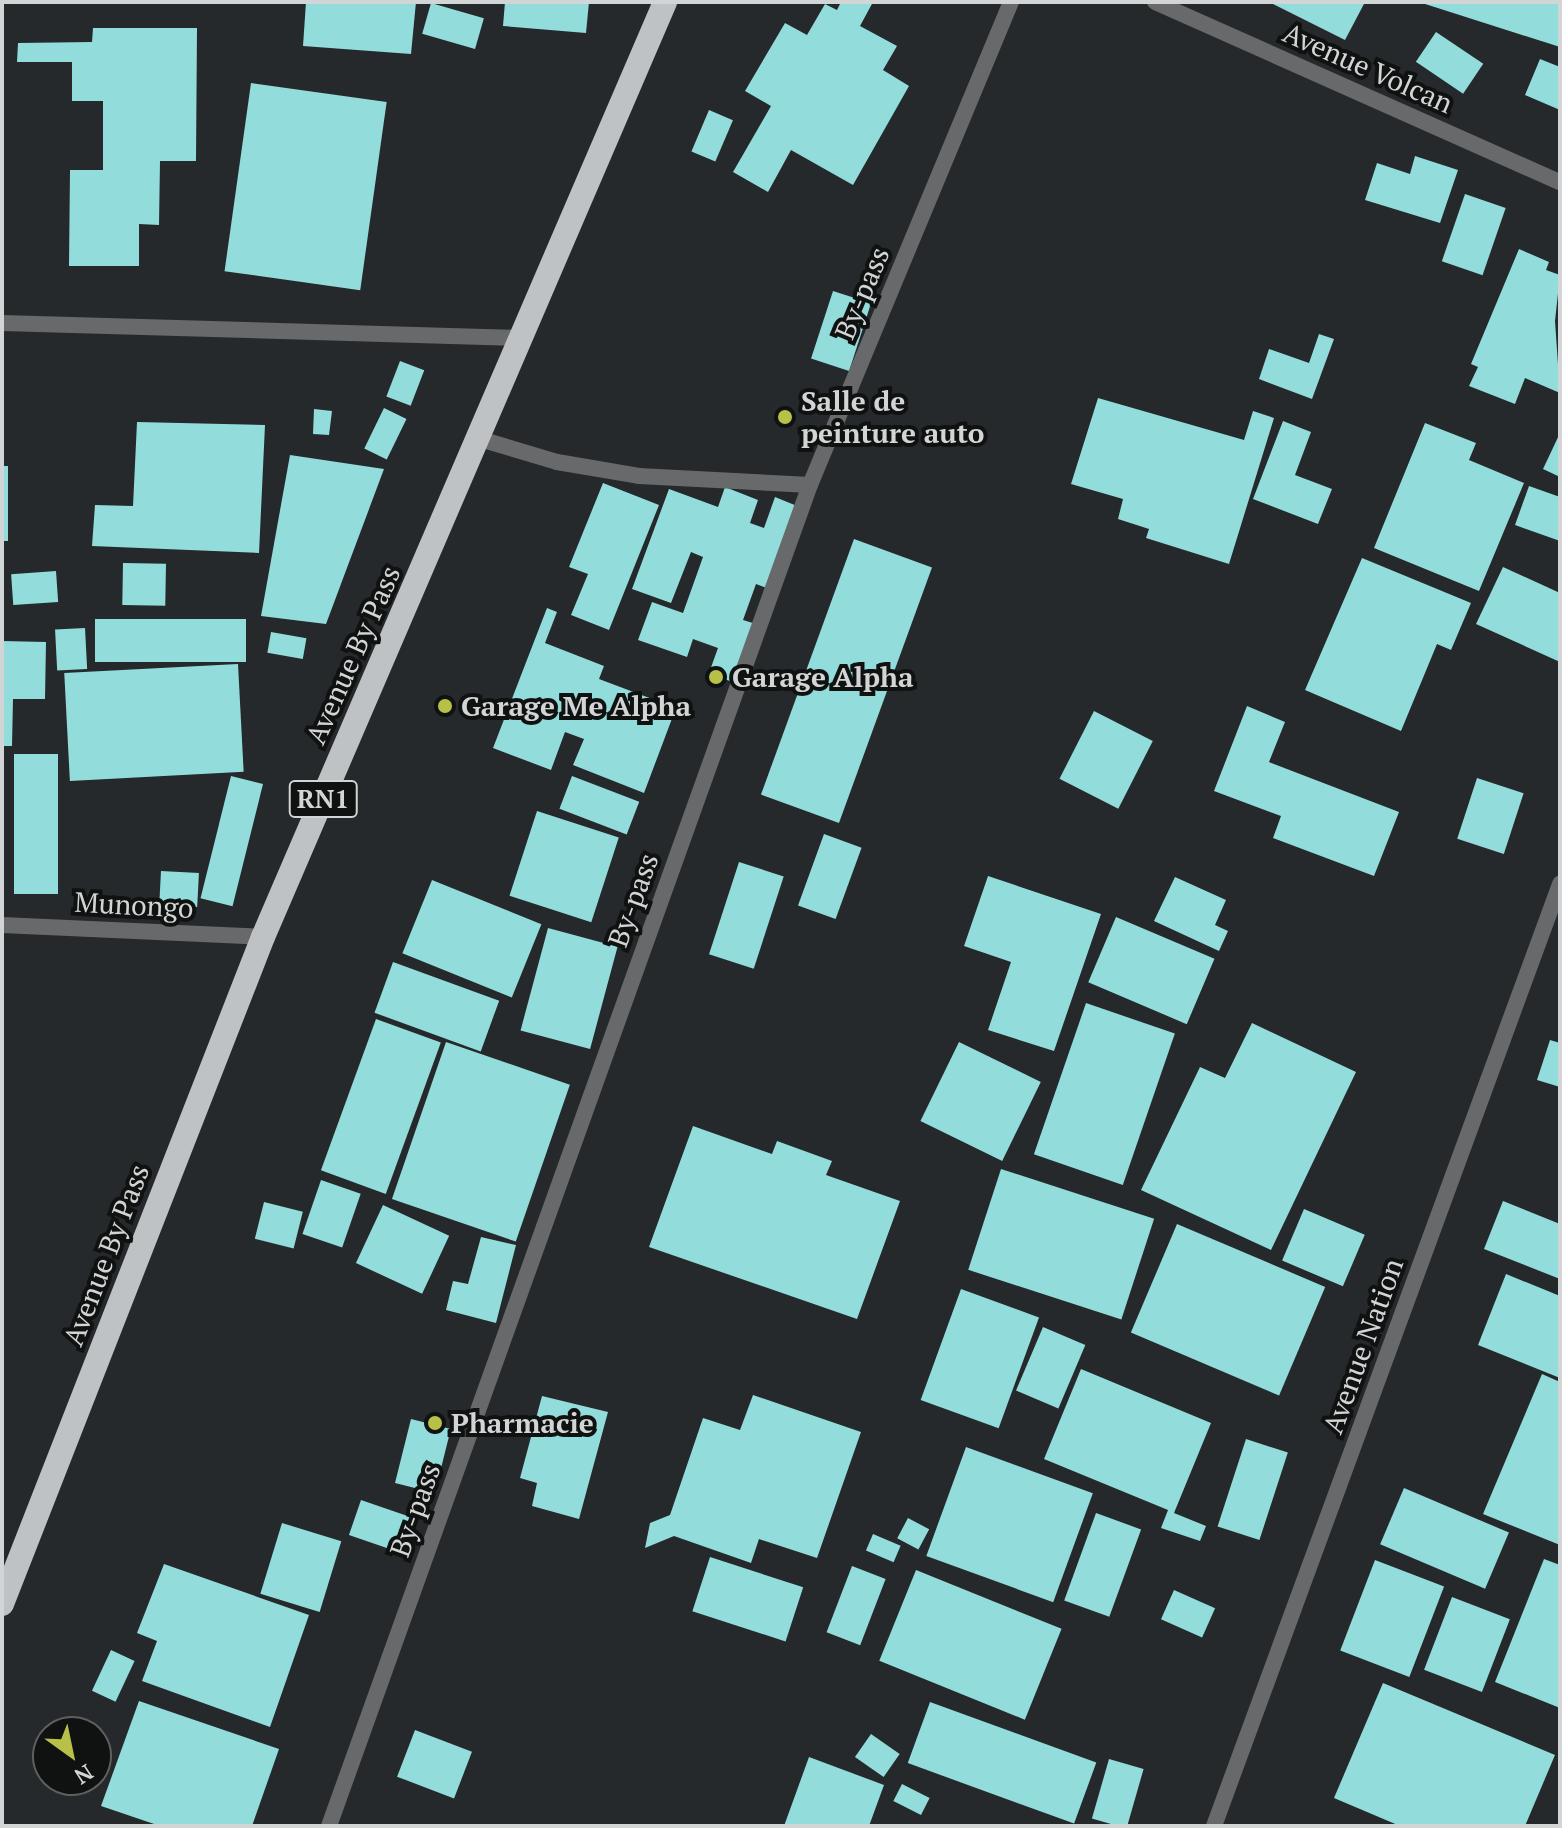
<!DOCTYPE html>
<style>
body{margin:0}
#map{position:relative;width:1562px;height:1828px;overflow:hidden;background:#25292b;font-family:"PT Serif",serif}
div>[style]{position:absolute}
.building>*{inset:0;background:#93dcdc;transform-origin:0 0}
.street>*{height:16px;margin:-8px;padding:0 8px;transform-origin:8px;border-radius:8px;background:#67696a}
.highway>*{height:24px;margin:-12px;padding:0 12px;transform-origin:12px;border-radius:12px;background:#bec2c5}
.dots>*{width:22px;height:22px;translate:-50% -50%;box-sizing:border-box;border:4px solid #101212;border-radius:50%}
span{translate:-50% -50%;white-space:nowrap;text-align:center;line-height:1.15;-webkit-text-stroke:8px #101212;paint-order:stroke}
.shield-label span{padding:2px 6px;background:#101212;border:2px solid;border-radius:6px;-webkit-text-stroke-width:0}
.shield-label{font-size:26px;color:#d2d5d5;font-weight:700}
.street-label{font-size:28px;color:#d2d5d5}
.poi-label{font-size:28px;color:#d2d5d5;font-weight:700}
.left{translate:0 -50%;text-align:left}
.frame{position:absolute;inset:0;border:4px solid #d2d5d5;pointer-events:none}
.north{position:absolute;left:32px;top:1716px;width:80px;height:80px;box-sizing:border-box;background:#101212;border:2px solid #5e6060;border-radius:50%;rotate:147deg;font-size:22px;font-weight:700;line-height:32px;text-align:center;color:#d2d5d5}
.north::after{content:'';display:block;margin:auto;width:28px;height:36px;background:#b7c148;clip-path:polygon(50% 0,100% 100%,50% 72%,0 100%)}
</style>
<div id="map">
<div class="building">
<i style="clip-path:polygon(306px 2px,416px 2px,411px 54px,303px 46px)"></i>
<i style="clip-path:polygon(505px 2px,589px 2px,586px 33px,503px 26px)"></i>
<i style="clip-path:polygon(841px 2px,873px 2px,860px 26px,897px 46px,883px 70px,909px 86px,853px 185px,791px 150px,768px 192px,733px 172px,771px 106px,745px 91px,785px 23px,807px 35px,825px 4px,837px 10px)"></i>
<i style="clip-path:polygon(1269px 2px,1365px 2px,1345px 40px)"></i>
<i style="clip-path:polygon(1422px 2px,1560px 2px,1560px 47px,1422px 3px)"></i>
<i style="left:431px;top:3px;width:55px;height:32px;rotate:16deg"></i>
<i style="clip-path:polygon(93px 28px,197px 28px,196px 161px,160px 161px,159px 225px,139px 224px,139px 266px,69px 266px,70px 170px,103px 170px,103px 101px,72px 101px,72px 62px,17px 62px,18px 43px,92px 42px)"></i>
<i style="left:1436px;top:32px;width:57px;height:36px;rotate:34deg"></i>
<i style="clip-path:polygon(1540px 59px,1560px 67px,1560px 110px,1525px 95px)"></i>
<i style="left:251px;top:83px;width:137px;height:190px;rotate:8deg"></i>
<i style="left:709px;top:110px;width:26px;height:45px;rotate:23deg"></i>
<i style="clip-path:polygon(1415px 156px,1458px 170px,1440px 223px,1365px 200px,1377px 163px,1410px 174px)"></i>
<i style="left:1465px;top:194px;width:43px;height:71px;rotate:19deg"></i>
<i style="clip-path:polygon(1519px 249px,1549px 262px,1546px 270px,1560px 275px,1555px 321px,1560px 393px,1525px 378px,1515px 404px,1469px 386px,1478px 367px,1471px 364px)"></i>
<i style="left:833px;top:291px;width:40px;height:71px;rotate:18deg"></i>
<i style="clip-path:polygon(1319px 334px,1334px 339px,1312px 399px,1259px 379px,1269px 349px,1309px 363px)"></i>
<i style="left:400px;top:361px;width:26px;height:38px;rotate:21deg"></i>
<i style="clip-path:polygon(1098px 398px,1244px 440px,1253px 411px,1274px 418px,1229px 564px,1146px 538px,1149px 529px,1118px 519px,1123px 499px,1071px 484px)"></i>
<i style="left:384px;top:408px;width:25px;height:45px;rotate:26deg"></i>
<i style="clip-path:polygon(314px 409px,332px 411px,329px 435px,313px 434px)"></i>
<i style="clip-path:polygon(1283px 421px,1311px 432px,1295px 475px,1332px 489px,1318px 524px,1253px 499px)"></i>
<i style="clip-path:polygon(137px 422px,265px 425px,259px 553px,92px 546px,95px 505px,133px 506px)"></i>
<i style="clip-path:polygon(1425px 423px,1476px 443px,1469px 460px,1524px 483px,1479px 591px,1374px 548px)"></i>
<i style="clip-path:polygon(1560px 433px,1560px 477px,1543px 469px)"></i>
<i style="clip-path:polygon(290px 455px,384px 469px,326px 624px,261px 616px)"></i>
<i style="left:2px;top:466px;width:6px;height:75px"></i>
<i style="clip-path:polygon(603px 483px,659px 505px,609px 630px,571px 615px,588px 574px,569px 567px)"></i>
<i style="clip-path:polygon(1529px 486px,1560px 497px,1560px 541px,1515px 525px)"></i>
<i style="clip-path:polygon(725px 487px,758px 500px,750px 523px,764px 528px,775px 497px,797px 506px,767px 588px,756px 584px,743px 620px,756px 624px,735px 683px,709px 673px,718px 648px,693px 639px,687px 657px,638px 640px,652px 602px,683px 613px,703px 557px,691px 552px,671px 603px,632px 589px,669px 489px,718px 507px)"></i>
<i style="left:854px;top:539px;width:83px;height:272px;rotate:20deg"></i>
<i style="clip-path:polygon(1362px 558px,1471px 603px,1451px 650px,1437px 644px,1401px 731px,1305px 690px)"></i>
<i style="left:123px;top:563px;width:43px;height:42px;rotate:1deg"></i>
<i style="clip-path:polygon(1503px 567px,1560px 593px,1560px 662px,1476px 624px)"></i>
<i style="left:56px;top:571px;width:31px;height:45px;rotate:86deg"></i>
<i style="clip-path:polygon(547px 608px,557px 612px,545px 643px,604px 666px,599px 679px,676px 708px,644px 793px,573px 765px,584px 739px,565px 732px,551px 770px,493px 748px)"></i>
<i style="left:246px;top:619px;width:43px;height:151px;rotate:90deg"></i>
<i style="left:85px;top:628px;width:41px;height:30px;rotate:87deg"></i>
<i style="left:271px;top:632px;width:36px;height:21px;rotate:10deg"></i>
<i style="clip-path:polygon(2px 641px,46px 642px,45px 699px,13px 699px,12px 746px,2px 746px)"></i>
<i style="left:238px;top:664px;width:108px;height:174px;rotate:87deg"></i>
<i style="clip-path:polygon(1247px 706px,1285px 722px,1269px 762px,1399px 812px,1374px 876px,1273px 838px,1281px 816px,1214px 791px)"></i>
<i style="left:1094px;top:711px;width:66px;height:76px;rotate:27deg"></i>
<i style="left:14px;top:754px;width:44px;height:140px"></i>
<i style="left:231px;top:776px;width:33px;height:126px;rotate:14deg"></i>
<i style="left:572px;top:776px;width:72px;height:35px;rotate:21deg"></i>
<i style="left:1477px;top:778px;width:49px;height:64px;rotate:18deg"></i>
<i style="left:537px;top:811px;width:86px;height:89px;rotate:18deg"></i>
<i style="left:824px;top:834px;width:40px;height:76px;rotate:20deg"></i>
<i style="left:739px;top:862px;width:47px;height:97px;rotate:18deg"></i>
<i style="left:161px;top:871px;width:38px;height:34px;rotate:3deg"></i>
<i style="clip-path:polygon(988px 876px,1101px 914px,1054px 1051px,988px 1030px,1011px 962px,964px 946px)"></i>
<i style="clip-path:polygon(1175px 877px,1226px 900px,1215px 925px,1228px 931px,1219px 951px,1154px 921px)"></i>
<i style="left:432px;top:880px;width:118px;height:79px;rotate:22deg"></i>
<i style="left:1116px;top:917px;width:107px;height:71px;rotate:23deg"></i>
<i style="left:548px;top:928px;width:72px;height:106px;rotate:15deg"></i>
<i style="left:393px;top:962px;width:113px;height:54px;rotate:20deg"></i>
<i style="left:1086px;top:1003px;width:94px;height:160px;rotate:19deg"></i>
<i style="left:376px;top:1019px;width:69px;height:161px;rotate:20deg"></i>
<i style="clip-path:polygon(1252px 1023px,1356px 1072px,1271px 1250px,1141px 1190px,1200px 1067px,1225px 1078px)"></i>
<i style="clip-path:polygon(1550px 1040px,1560px 1043px,1560px 1087px,1537px 1080px)"></i>
<i style="left:446px;top:1042px;width:131px;height:166px;rotate:19deg"></i>
<i style="left:959px;top:1042px;width:91px;height:88px;rotate:26deg"></i>
<i style="clip-path:polygon(693px 1126px,772px 1154px,777px 1141px,832px 1161px,826px 1175px,900px 1201px,857px 1319px,649px 1247px)"></i>
<i style="left:1001px;top:1169px;width:161px;height:106px;rotate:18deg"></i>
<i style="left:321px;top:1180px;width:42px;height:57px;rotate:19deg"></i>
<i style="clip-path:polygon(1503px 1201px,1560px 1224px,1560px 1279px,1484px 1249px)"></i>
<i style="left:264px;top:1202px;width:40px;height:38px;rotate:14deg"></i>
<i style="left:383px;top:1205px;width:73px;height:64px;rotate:25deg"></i>
<i style="left:1304px;top:1209px;width:66px;height:56px;rotate:23deg"></i>
<i style="left:1177px;top:1224px;width:161px;height:118px;rotate:23deg"></i>
<i style="clip-path:polygon(481px 1237px,516px 1245px,496px 1323px,446px 1310px,453px 1281px,468px 1284px)"></i>
<i style="clip-path:polygon(1506px 1274px,1560px 1296px,1560px 1378px,1478px 1345px)"></i>
<i style="left:961px;top:1289px;width:83px;height:118px;rotate:20deg"></i>
<i style="left:1043px;top:1327px;width:46px;height:69px;rotate:23deg"></i>
<i style="clip-path:polygon(1081px 1369px,1211px 1423px,1174px 1513px,1206px 1526px,1200px 1541px,1161px 1528px,1168px 1510px,1044px 1459px)"></i>
<i style="clip-path:polygon(1542px 1374px,1560px 1382px,1560px 1545px,1483px 1514px)"></i>
<i style="clip-path:polygon(753px 1395px,861px 1432px,817px 1558px,759px 1539px,751px 1563px,674px 1536px,645px 1548px,650px 1523px,670px 1515px,703px 1418px,740px 1430px)"></i>
<i style="clip-path:polygon(542px 1396px,608px 1412px,579px 1519px,532px 1506px,537px 1483px,520px 1478px)"></i>
<i style="left:411px;top:1419px;width:41px;height:66px;rotate:14deg"></i>
<i style="left:1246px;top:1439px;width:44px;height:92px;rotate:18deg"></i>
<i style="left:966px;top:1447px;width:135px;height:116px;rotate:20deg"></i>
<i style="left:1404px;top:1488px;width:114px;height:61px;rotate:23deg"></i>
<i style="left:361px;top:1500px;width:60px;height:37px;rotate:19deg"></i>
<i style="left:1096px;top:1513px;width:48px;height:93px;rotate:20deg"></i>
<i style="left:908px;top:1518px;width:24px;height:23px;rotate:28deg"></i>
<i style="left:282px;top:1523px;width:62px;height:74px;rotate:17deg"></i>
<i style="left:873px;top:1534px;width:30px;height:18px;rotate:23deg"></i>
<i style="left:710px;top:1557px;width:98px;height:57px;rotate:18deg"></i>
<i style="clip-path:polygon(1544px 1559px,1560px 1565px,1560px 1708px,1495px 1682px)"></i>
<i style="left:1375px;top:1560px;width:74px;height:97px;rotate:21deg"></i>
<i style="clip-path:polygon(164px 1564px,309px 1615px,270px 1727px,142px 1681px,157px 1641px,137px 1633px)"></i>
<i style="left:852px;top:1566px;width:36px;height:71px;rotate:21deg"></i>
<i style="left:916px;top:1570px;width:157px;height:98px;rotate:22deg"></i>
<i style="left:1174px;top:1590px;width:45px;height:32px;rotate:24deg"></i>
<i style="left:1452px;top:1597px;width:62px;height:78px;rotate:21deg"></i>
<i style="left:111px;top:1650px;width:26px;height:45px;rotate:25deg"></i>
<i style="clip-path:polygon(1383px 1683px,1555px 1755px,1525px 1826px,1400px 1826px,1334px 1798px)"></i>
<i style="clip-path:polygon(139px 1701px,279px 1749px,252px 1826px,160px 1826px,101px 1806px)"></i>
<i style="left:930px;top:1702px;width:177px;height:65px;rotate:20deg"></i>
<i style="left:415px;top:1730px;width:61px;height:50px;rotate:21deg"></i>
<i style="left:871px;top:1734px;width:35px;height:28px;rotate:35deg"></i>
<i style="clip-path:polygon(809px 1757px,884px 1785px,869px 1826px,784px 1826px)"></i>
<i style="left:1109px;top:1759px;width:36px;height:62px;rotate:16deg"></i>
<i style="left:902px;top:1784px;width:31px;height:19px;rotate:27deg"></i>
</div>
<div class="street">
<i style="left:1155px;top:2px;width:443px;rotate:24deg"></i>
<i style="left:2px;top:323px;width:521px;rotate:1.65deg"></i>
<i style="left:480px;top:439px;width:80px;rotate:16.6deg"></i>
<i style="left:557px;top:462px;width:83px;rotate:9.7deg"></i>
<i style="left:639px;top:476px;width:171px;rotate:3deg"></i>
<i style="left:2px;top:925px;width:261px;rotate:2.6deg"></i>
<i style="left:329px;top:1826px;width:1425px;rotate:-70.27deg"></i>
<i style="left:810px;top:485px;width:523px;rotate:-67.41deg"></i>
<i style="left:1214px;top:1826px;width:1004px;rotate:-69.83deg"></i>
</div>
<div class="highway">
<i style="left:2px;top:1604px;width:716px;rotate:-68.63deg"></i>
<i style="left:263px;top:937px;width:1018px;rotate:-66.73deg"></i>
</div>
<div class="dots">
<i style="left:785px;top:417px;background:#b7c148"></i>
<i style="left:716px;top:677px;background:#b7c148"></i>
<i style="left:445px;top:706px;background:#b7c148"></i>
<i style="left:435px;top:1423px;background:#b7c148"></i>
</div>
<div class="shield-label">
<span style="left:323px;top:799px">RN1</span>
</div>
<div class="street-label">
<span style="left:1368px;top:68px;rotate:24deg">Avenue Volcan</span>
<span style="left:862px;top:293px;rotate:-67deg">By-pass</span>
<span style="left:353px;top:655px;rotate:-66deg">Avenue By Pass</span>
<span style="left:633px;top:900px;rotate:-70deg">By-pass</span>
<span style="left:134px;top:905px;rotate:3deg">Munongo</span>
<span style="left:106px;top:1255px;rotate:-69deg">Avenue By Pass</span>
<span style="left:1363px;top:1346px;rotate:-70deg">Avenue Nation</span>
<span style="left:415px;top:1510px;rotate:-70deg">By-pass</span>
</div>
<div class="poi-label">
<span class="left" style="left:801px;top:417px">Salle de<br>peinture auto</span>
<span class="left" style="left:732px;top:677px">Garage Alpha</span>
<span class="left" style="left:461px;top:706px">Garage Me Alpha</span>
<span class="left" style="left:451px;top:1423px">Pharmacie</span>
</div>
<div class="frame"></div>
<div class="north">N</div>
</div>
